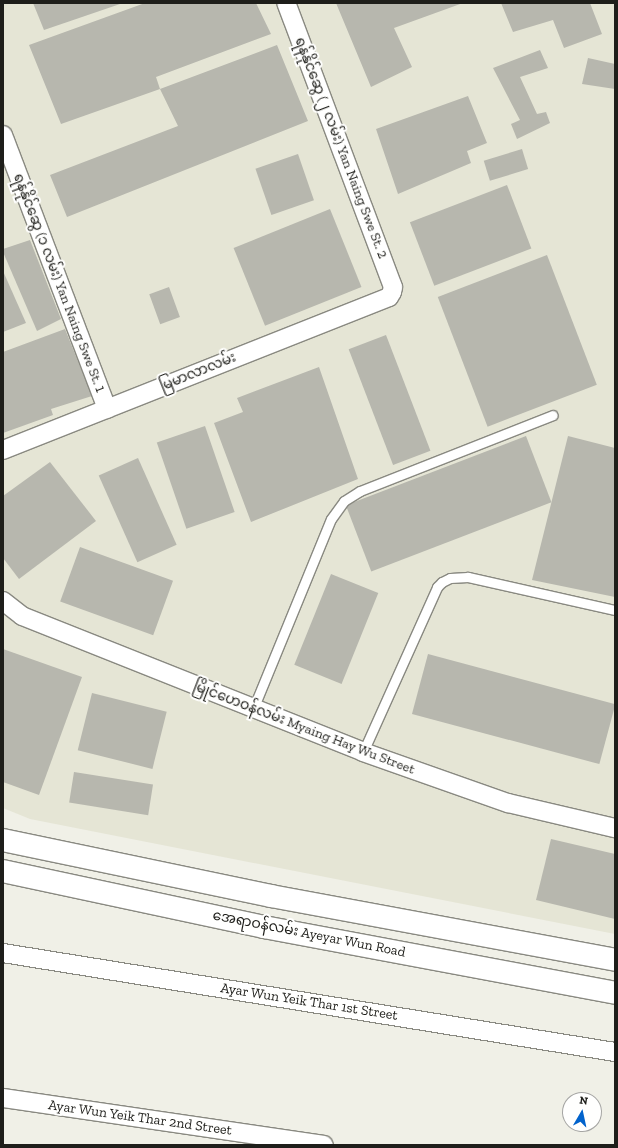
<!DOCTYPE html>
<meta charset="utf-8">
<style>
body{margin:0}
#map{position:relative;width:618px;height:1148px;overflow:hidden;background:#f0f0e7;font-family:"Zilla Slab","Noto Sans Myanmar",serif}
div>[style]{position:absolute}
.built>*{inset:0;background:#e5e5d5}
.building>*{inset:0;background:#b7b7ae;transform-origin:0 0}
.roads{filter:drop-shadow(1px 0 #898981) drop-shadow(-1px 0 #898981) drop-shadow(0 1px #898981) drop-shadow(0 -1px #898981)}
.service>*{height:9px;margin:-4.5px;padding:0 4.5px;transform-origin:4.5px;border-radius:4.5px;background:#fff}
.minor>*{height:18px;margin:-9px;padding:0 9px;transform-origin:9px;border-radius:9px;background:#fff}
.primary>*{height:22px;margin:-11px;padding:0 11px;transform-origin:11px;border-radius:11px;background:#fff}
span{translate:-50% -50%;white-space:nowrap;text-align:center;line-height:1.15;-webkit-text-stroke:4px #fffffe;paint-order:stroke}
.street-label{font-size:14px;color:#1e1e1a}
.frame{position:absolute;inset:0;border:4px solid #1e1e1a;pointer-events:none}
.north{position:absolute;left:562px;top:1092px;width:40px;height:40px;box-sizing:border-box;background:#fffffe;border:1px solid #a5a5a3;border-radius:50%;rotate:9deg;font-size:11px;font-weight:700;line-height:16px;text-align:center;color:#1e1e1a}
.north::after{content:'';display:block;margin:auto;width:14px;height:18px;background:#0263cc;clip-path:polygon(50% 0,100% 100%,50% 72%,0 100%)}
</style>
<div id="map">
<div class="built">
<i style="clip-path:polygon(3px 3px,615px 3px,615px 934px,30px 819px,3px 808px)"></i>
</div>
<div class="building">
<i style="clip-path:polygon(33px 3px,123px 3px,44px 30px)"></i>
<i style="clip-path:polygon(145px 3px,256px 3px,271px 34px,156px 77px,160px 89px,61px 124px,29px 45px)"></i>
<i style="clip-path:polygon(336px 3px,463px 3px,394px 28px,412px 67px,371px 87px)"></i>
<i style="clip-path:polygon(501px 3px,590px 3px,602px 34px,564px 48px,553px 20px,513px 32px)"></i>
<i style="clip-path:polygon(277px 45px,308px 121px,67px 217px,50px 175px,178px 126px,160px 89px)"></i>
<i style="clip-path:polygon(540px 50px,548px 68px,520px 77px,537px 114px,546px 112px,550px 123px,517px 139px,511px 124px,520px 120px,493px 68px)"></i>
<i style="clip-path:polygon(588px 58px,615px 64px,615px 89px,582px 84px)"></i>
<i style="clip-path:polygon(468px 96px,487px 143px,467px 151px,471px 163px,398px 194px,376px 129px)"></i>
<i style="left:522px;top:149px;width:21px;height:40px;rotate:73deg"></i>
<i style="left:298px;top:154px;width:49px;height:45px;rotate:71deg"></i>
<i style="left:507px;top:185px;width:68px;height:104px;rotate:69deg"></i>
<i style="left:330px;top:209px;width:84px;height:104px;rotate:68deg"></i>
<i style="clip-path:polygon(30px 240px,61px 319px,37px 331px,3px 252px,3px 249px)"></i>
<i style="left:547px;top:255px;width:139px;height:117px;rotate:69deg"></i>
<i style="clip-path:polygon(3px 271px,26px 323px,3px 332px)"></i>
<i style="left:169px;top:287px;width:32px;height:21px;rotate:70deg"></i>
<i style="clip-path:polygon(65px 329px,92px 396px,51px 409px,53px 415px,3px 433px,3px 352px)"></i>
<i style="left:386px;top:335px;width:124px;height:40px;rotate:69deg"></i>
<i style="clip-path:polygon(319px 367px,358px 479px,251px 522px,214px 423px,243px 412px,237px 398px)"></i>
<i style="left:205px;top:426px;width:91px;height:51px;rotate:71deg"></i>
<i style="left:526px;top:436px;width:71px;height:193px;rotate:69deg"></i>
<i style="clip-path:polygon(568px 436px,615px 448px,615px 597px,532px 580px)"></i>
<i style="left:138px;top:458px;width:95px;height:43px;rotate:66deg"></i>
<i style="clip-path:polygon(50px 462px,96px 521px,19px 579px,3px 558px,3px 496px)"></i>
<i style="left:80px;top:547px;width:99px;height:58px;rotate:20deg"></i>
<i style="left:331px;top:574px;width:51px;height:98px;rotate:22deg"></i>
<i style="clip-path:polygon(3px 649px,82px 677px,39px 795px,3px 782px)"></i>
<i style="left:428px;top:654px;width:194px;height:62px;rotate:15deg"></i>
<i style="left:92px;top:693px;width:77px;height:59px;rotate:14deg"></i>
<i style="left:74px;top:772px;width:80px;height:31px;rotate:9deg"></i>
<i style="clip-path:polygon(551px 839px,615px 854px,615px 919px,536px 900px)"></i>
</div>
<div class="roads">
<div class="service">
<i style="left:253px;top:709px;width:205px;rotate:-67.7deg"></i>
<i style="left:331px;top:519px;width:22px;rotate:-54deg"></i>
<i style="left:344px;top:501px;width:19px;rotate:-32deg"></i>
<i style="left:360px;top:491px;width:207px;rotate:-21.5deg"></i>
<i style="left:363px;top:752px;width:181px;rotate:-65.8deg"></i>
<i style="left:437px;top:587px;width:7px;rotate:-45deg"></i>
<i style="left:442px;top:582px;width:9px;rotate:-27deg"></i>
<i style="left:450px;top:578px;width:18px;rotate:-3deg"></i>
<i style="left:468px;top:577px;width:151px;rotate:12.7deg"></i>
</div>
<div class="minor">
<i style="left:3px;top:135px;width:293px;rotate:69.2deg"></i>
<i style="left:3px;top:450px;width:415px;rotate:-21.6deg"></i>
<i style="left:389px;top:297px;width:6px;rotate:-59deg"></i>
<i style="left:392px;top:292px;width:5px;rotate:-79deg"></i>
<i style="left:393px;top:287px;width:303px;rotate:-110.6deg"></i>
<i style="left:3px;top:601px;width:24px;rotate:38deg"></i>
<i style="left:22px;top:616px;width:367px;rotate:21.7deg"></i>
<i style="left:363px;top:752px;width:154px;rotate:19.4deg"></i>
<i style="left:508px;top:803px;width:110px;rotate:13.2deg"></i>
<i style="left:3px;top:953px;width:620px;rotate:9.19deg"></i>
<i style="left:3px;top:1098px;width:324px;rotate:8.3deg"></i>
</div>
<div class="primary">
<i style="left:3px;top:840px;width:274px;rotate:11.8deg"></i>
<i style="left:271px;top:896px;width:350px;rotate:10.5deg"></i>
<i style="left:3px;top:871px;width:267px;rotate:12.1deg"></i>
<i style="left:264px;top:927px;width:357px;rotate:10.6deg"></i>
</div>
</div>
<div class="street-label">
<span style="left:341px;top:148px;rotate:69deg">ရန်နိုင်ဆွေ (၂ လမ်း) Yan Naing Swe St. 2</span>
<span style="left:59px;top:283px;rotate:69deg">ရန်နိုင်ဆွေ (၁ လမ်း) Yan Naing Swe St. 1</span>
<span style="left:198px;top:372px;rotate:-22deg">မြမာလာလမ်း</span>
<span style="left:304px;top:728px;rotate:21deg">မြိုင်ဟေဝန်လမ်း Myaing Hay Wu Street</span>
<span style="left:309px;top:934px;rotate:11deg">အေရာဝန်လမ်း Ayeyar Wun Road</span>
<span style="left:309px;top:1002px;rotate:9deg">Ayar Wun Yeik Thar 1st Street</span>
<span style="left:140px;top:1118px;rotate:8deg">Ayar Wun Yeik Thar 2nd Street</span>
</div>
<div class="frame"></div>
<div class="north">N</div>
</div>
